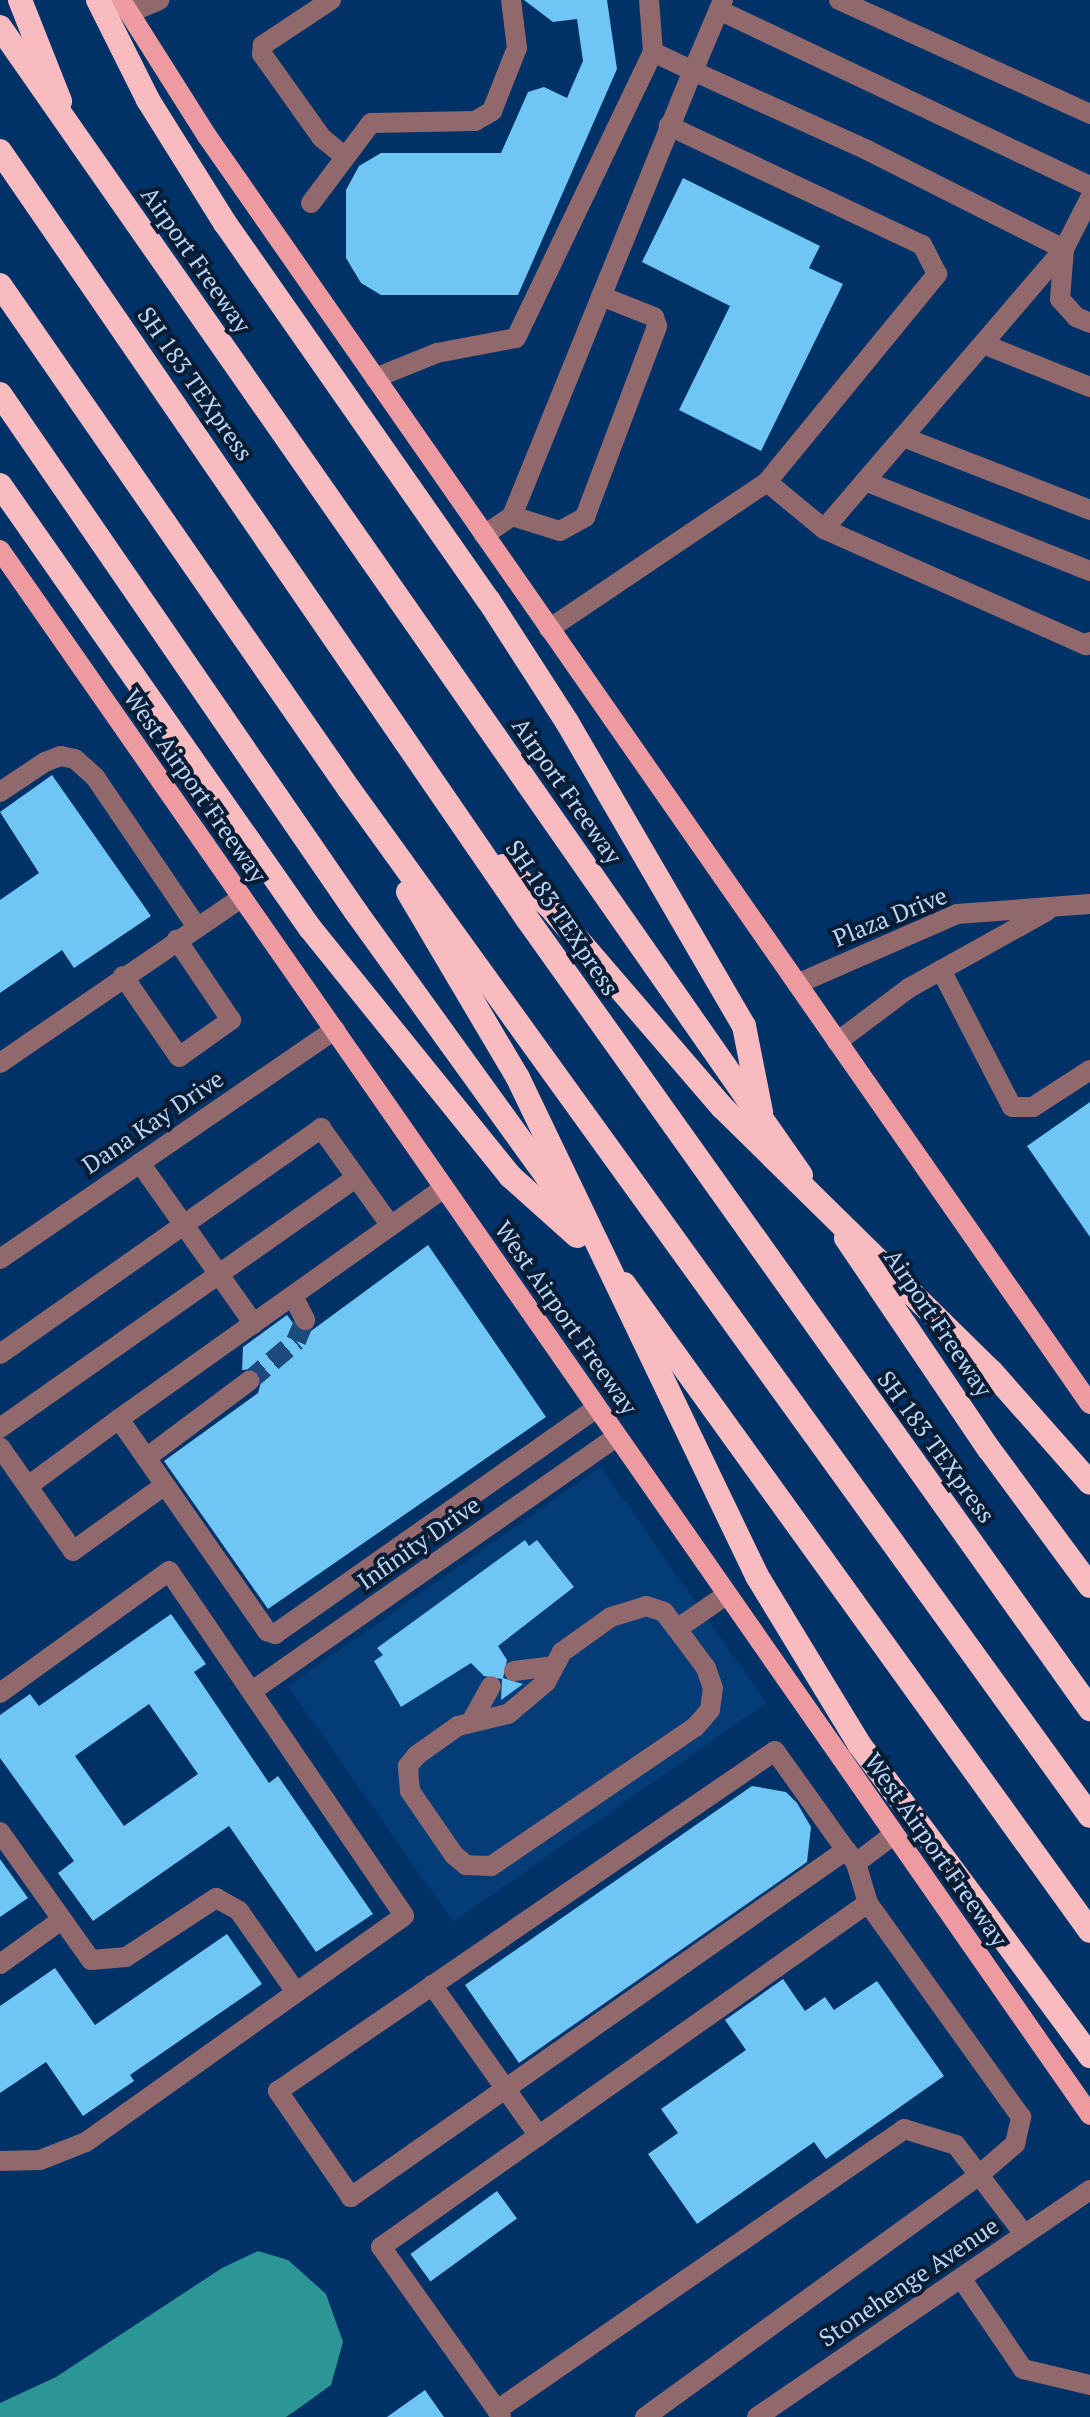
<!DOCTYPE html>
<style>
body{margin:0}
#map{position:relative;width:1090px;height:2417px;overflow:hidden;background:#003268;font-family:"PT Serif",serif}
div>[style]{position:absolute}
.built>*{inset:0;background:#043c78;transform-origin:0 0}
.water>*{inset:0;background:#2c9696}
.building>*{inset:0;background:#6fc5f4;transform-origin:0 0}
.minor-tunnel>*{height:20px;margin-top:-10px;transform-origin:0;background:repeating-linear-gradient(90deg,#1c4a7d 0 20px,transparent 0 30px)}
.minor>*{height:20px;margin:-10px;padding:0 10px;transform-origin:10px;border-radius:10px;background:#91686b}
.major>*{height:20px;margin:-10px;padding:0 10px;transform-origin:10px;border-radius:10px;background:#ed9ba1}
.highway>*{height:24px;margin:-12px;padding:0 12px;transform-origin:12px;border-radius:12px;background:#f8bcc0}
.highway-bridge>*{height:24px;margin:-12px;padding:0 12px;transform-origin:12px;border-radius:12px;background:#f8bcc0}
span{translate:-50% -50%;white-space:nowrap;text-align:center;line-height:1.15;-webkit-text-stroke:8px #081c34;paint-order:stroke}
.street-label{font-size:24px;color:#bbd5f6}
</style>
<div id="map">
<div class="built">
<i style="left:601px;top:1467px;width:288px;height:382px;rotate:55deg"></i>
</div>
<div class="water">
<i style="clip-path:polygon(258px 2251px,288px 2260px,326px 2294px,343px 2342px,331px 2385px,295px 2411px,286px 2417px,0 2417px,0 2403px,56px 2377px,222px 2268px)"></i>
</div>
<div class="building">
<i style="clip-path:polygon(524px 0,607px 0,617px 69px,518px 295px,381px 295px,361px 283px,346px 258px,346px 190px,359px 166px,381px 153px,501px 153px,528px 92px,544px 87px,567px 98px,583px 61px,577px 19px,553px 22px)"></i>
<i style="clip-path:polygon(683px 178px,820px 246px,809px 268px,843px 284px,761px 451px,679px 410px,730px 306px,642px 262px)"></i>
<i style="clip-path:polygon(52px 775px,151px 916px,74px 968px,62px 950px,0 993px,0 900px,39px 873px,0 812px)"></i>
<i style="clip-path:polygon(1090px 1102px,1090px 1237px,1027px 1146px)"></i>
<i style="clip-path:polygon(428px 1245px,546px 1417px,268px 1609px,164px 1461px,258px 1393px,262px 1379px,253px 1369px,242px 1370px,243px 1347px,287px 1315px,299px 1331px,311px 1331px)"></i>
<i style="clip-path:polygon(525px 1540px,529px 1546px,537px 1540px,574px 1587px,498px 1646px,507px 1660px,503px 1678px,523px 1684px,501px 1700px,502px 1679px,484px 1676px,471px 1663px,401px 1707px,374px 1661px,383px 1655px,377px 1648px)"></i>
<i style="clip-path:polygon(evenodd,171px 1614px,206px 1664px,194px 1672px,269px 1783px,278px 1776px,373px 1914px,316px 1952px,229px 1826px,93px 1921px,58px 1873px,74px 1861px,0 1758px,0 1715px,30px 1694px,39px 1706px,171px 1614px,149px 1704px,198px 1774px,124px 1826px,75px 1756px,149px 1704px)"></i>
<i style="clip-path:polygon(752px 1786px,786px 1792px,797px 1803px,811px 1827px,807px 1862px,519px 2063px,465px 1985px)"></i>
<i style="clip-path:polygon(0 1859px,28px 1898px,0 1917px)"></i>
<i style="clip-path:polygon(227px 1934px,262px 1984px,130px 2075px,134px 2081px,83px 2116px,46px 2062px,0 2093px,0 2006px,55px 1968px,95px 2025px)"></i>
<i style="clip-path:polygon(783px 1979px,805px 2011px,825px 1997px,834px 2010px,877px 1981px,944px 2076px,826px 2159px,814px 2142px,697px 2224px,648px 2154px,678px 2133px,661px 2109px,746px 2050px,725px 2020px)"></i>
<i style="left:497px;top:2191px;width:34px;height:107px;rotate:54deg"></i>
<i style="clip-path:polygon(425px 2390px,444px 2417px,387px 2417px)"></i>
</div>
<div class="minor-tunnel">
<i style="left:249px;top:1381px;width:62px;rotate:-40.4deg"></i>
<i style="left:296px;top:1341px;width:23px;rotate:-67deg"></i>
</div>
<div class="minor">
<i style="left:331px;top:0;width:82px;rotate:146.5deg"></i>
<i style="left:263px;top:45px;width:9px;rotate:96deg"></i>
<i style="left:262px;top:54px;width:103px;rotate:54.5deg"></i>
<i style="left:322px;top:138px;width:27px;rotate:39deg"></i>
<i style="left:649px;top:0;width:52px;rotate:85.6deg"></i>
<i style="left:653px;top:52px;width:44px;rotate:25.4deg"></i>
<i style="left:693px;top:71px;width:77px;rotate:-67.1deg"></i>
<i style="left:839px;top:0;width:276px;rotate:24.4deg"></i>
<i style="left:719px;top:10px;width:411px;rotate:25.4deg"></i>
<i style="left:129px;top:13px;width:33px;rotate:-23deg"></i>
<i style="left:311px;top:203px;width:100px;rotate:-53.1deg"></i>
<i style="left:371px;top:123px;width:104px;rotate:-1.1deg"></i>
<i style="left:475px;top:121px;width:20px;rotate:-30deg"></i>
<i style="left:492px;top:111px;width:68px;rotate:-68.4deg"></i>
<i style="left:517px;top:48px;width:48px;rotate:-97.1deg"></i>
<i style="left:1064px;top:249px;width:50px;rotate:94.6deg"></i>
<i style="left:1060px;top:299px;width:24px;rotate:48deg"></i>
<i style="left:1076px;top:317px;width:15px;rotate:23deg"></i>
<i style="left:983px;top:344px;width:115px;rotate:21.9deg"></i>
<i style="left:375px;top:378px;width:67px;rotate:-22deg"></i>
<i style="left:437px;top:353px;width:80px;rotate:-10.8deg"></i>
<i style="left:516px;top:338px;width:317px;rotate:-64.4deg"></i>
<i style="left:903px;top:437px;width:201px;rotate:21.3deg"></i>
<i style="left:865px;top:481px;width:242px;rotate:21.8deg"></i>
<i style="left:767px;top:482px;width:74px;rotate:39.5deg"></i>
<i style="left:824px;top:529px;width:369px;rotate:-49.4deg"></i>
<i style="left:1064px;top:249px;width:57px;rotate:-63deg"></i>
<i style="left:512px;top:516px;width:50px;rotate:17.4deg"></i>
<i style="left:560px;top:531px;width:29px;rotate:-29deg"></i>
<i style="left:585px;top:517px;width:204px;rotate:-69.3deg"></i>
<i style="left:657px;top:326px;width:9px;rotate:-108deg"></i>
<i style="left:654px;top:317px;width:57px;rotate:-158.4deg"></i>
<i style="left:824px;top:529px;width:287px;rotate:23.9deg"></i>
<i style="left:1086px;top:645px;width:5px;rotate:-37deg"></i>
<i style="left:484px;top:535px;width:34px;rotate:-34deg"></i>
<i style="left:512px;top:516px;width:480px;rotate:-67.9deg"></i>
<i style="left:693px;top:71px;width:191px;rotate:24.4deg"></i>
<i style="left:867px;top:150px;width:220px;rotate:26.7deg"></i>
<i style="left:549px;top:629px;width:263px;rotate:-34deg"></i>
<i style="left:767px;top:482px;width:269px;rotate:-50.7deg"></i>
<i style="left:937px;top:274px;width:33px;rotate:-117deg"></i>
<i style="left:922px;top:245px;width:280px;rotate:-154.8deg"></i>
<i style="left:0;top:792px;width:54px;rotate:-33.7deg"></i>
<i style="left:45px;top:762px;width:17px;rotate:-21deg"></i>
<i style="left:61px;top:756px;width:14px;rotate:12deg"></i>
<i style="left:75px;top:759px;width:27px;rotate:42deg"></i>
<i style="left:95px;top:777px;width:181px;rotate:55.8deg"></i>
<i style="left:941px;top:970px;width:154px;rotate:62.6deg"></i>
<i style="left:1012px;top:1107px;width:21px"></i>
<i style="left:1033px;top:1107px;width:68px;rotate:-33deg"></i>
<i style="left:123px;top:976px;width:98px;rotate:55.3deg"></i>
<i style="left:179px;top:1057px;width:64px;rotate:-35.4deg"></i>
<i style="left:231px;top:1020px;width:97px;rotate:-124deg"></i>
<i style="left:797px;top:984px;width:175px;rotate:-23.6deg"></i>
<i style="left:957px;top:914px;width:133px;rotate:-4.3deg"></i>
<i style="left:837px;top:1042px;width:90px;rotate:-36.9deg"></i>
<i style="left:909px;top:988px;width:158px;rotate:-29.2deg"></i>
<i style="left:0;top:1063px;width:293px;rotate:-34.4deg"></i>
<i style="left:140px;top:1163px;width:197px;rotate:54.7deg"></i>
<i style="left:444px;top:1188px;width:399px;rotate:144.6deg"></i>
<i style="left:119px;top:1419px;width:259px;rotate:55.1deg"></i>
<i style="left:267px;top:1631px;width:9px;rotate:21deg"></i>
<i style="left:275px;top:1634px;width:393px;rotate:-35.1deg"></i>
<i style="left:0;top:1259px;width:406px;rotate:-34.4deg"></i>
<i style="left:293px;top:1296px;width:27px;rotate:63deg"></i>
<i style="left:0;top:1354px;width:393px;rotate:-35.1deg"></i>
<i style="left:321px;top:1128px;width:120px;rotate:54.5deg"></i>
<i style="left:0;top:1428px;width:435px;rotate:-35.1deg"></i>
<i style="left:0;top:1447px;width:127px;rotate:54.9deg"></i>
<i style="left:73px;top:1551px;width:113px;rotate:-35.7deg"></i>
<i style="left:146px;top:1458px;width:129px;rotate:-36.8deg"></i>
<i style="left:28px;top:1486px;width:113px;rotate:-36.4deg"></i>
<i style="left:677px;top:1629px;width:49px;rotate:53.4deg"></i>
<i style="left:706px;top:1668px;width:21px;rotate:71deg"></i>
<i style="left:713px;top:1688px;width:22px;rotate:98deg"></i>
<i style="left:710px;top:1710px;width:23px;rotate:131deg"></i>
<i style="left:695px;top:1727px;width:247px;rotate:145.7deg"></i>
<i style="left:491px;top:1866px;width:25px;rotate:-178deg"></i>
<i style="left:466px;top:1865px;width:16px;rotate:-140deg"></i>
<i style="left:454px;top:1855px;width:78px;rotate:-124.5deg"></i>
<i style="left:410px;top:1791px;width:25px;rotate:-95deg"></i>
<i style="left:408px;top:1766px;width:14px;rotate:-51deg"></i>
<i style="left:417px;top:1755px;width:50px;rotate:-35.3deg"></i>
<i style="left:458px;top:1726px;width:51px;rotate:-13.5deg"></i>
<i style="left:508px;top:1714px;width:50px;rotate:-40.1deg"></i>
<i style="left:546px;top:1682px;width:34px;rotate:-62deg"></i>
<i style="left:562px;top:1652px;width:60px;rotate:-35.5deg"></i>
<i style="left:611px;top:1617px;width:37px;rotate:-17deg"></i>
<i style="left:646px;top:1606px;width:19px;rotate:18deg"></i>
<i style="left:664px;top:1612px;width:21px;rotate:53deg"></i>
<i style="left:677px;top:1629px;width:60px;rotate:-34.8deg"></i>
<i style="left:514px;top:1671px;width:39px;rotate:-7deg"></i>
<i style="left:252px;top:1691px;width:444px;rotate:-34.9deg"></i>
<i style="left:0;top:1693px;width:208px;rotate:-35.8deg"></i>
<i style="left:169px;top:1571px;width:417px;rotate:55.7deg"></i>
<i style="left:404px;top:1916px;width:390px;rotate:144.6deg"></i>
<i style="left:86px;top:2142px;width:49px;rotate:158.6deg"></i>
<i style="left:40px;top:2160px;width:40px;rotate:178.6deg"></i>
<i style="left:471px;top:1722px;width:41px;rotate:-60.9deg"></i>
<i style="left:0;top:1832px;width:157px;rotate:54.6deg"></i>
<i style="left:91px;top:1960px;width:35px;rotate:-5deg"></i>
<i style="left:126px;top:1957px;width:108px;rotate:-33.2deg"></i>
<i style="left:216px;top:1898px;width:26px;rotate:29deg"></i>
<i style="left:239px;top:1911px;width:99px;rotate:54.9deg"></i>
<i style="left:846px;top:1850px;width:605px;rotate:144.97deg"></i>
<i style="left:351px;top:2197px;width:129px;rotate:-124.6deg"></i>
<i style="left:278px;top:2091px;width:602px;rotate:-34.38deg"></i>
<i style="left:775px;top:1751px;width:122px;rotate:54.4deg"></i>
<i style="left:846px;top:1850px;width:16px;rotate:52deg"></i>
<i style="left:0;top:1964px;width:74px;rotate:-35.6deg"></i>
<i style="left:432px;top:1985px;width:185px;rotate:54.7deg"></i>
<i style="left:961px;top:2278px;width:110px;rotate:55.7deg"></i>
<i style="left:1023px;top:2369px;width:69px;rotate:13.4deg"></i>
<i style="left:497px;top:2410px;width:200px;rotate:-125.4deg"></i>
<i style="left:381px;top:2247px;width:596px;rotate:-35.24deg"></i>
<i style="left:501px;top:2417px;width:8px;rotate:-120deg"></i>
<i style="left:497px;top:2410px;width:495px;rotate:-34.6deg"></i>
<i style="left:904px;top:2129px;width:54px;rotate:17.1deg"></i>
<i style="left:956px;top:2145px;width:112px;rotate:52.6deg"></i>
<i style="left:645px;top:2417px;width:412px;rotate:-35.9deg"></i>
<i style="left:979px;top:2175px;width:48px;rotate:-40.7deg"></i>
<i style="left:1015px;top:2144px;width:28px;rotate:-77deg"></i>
<i style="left:1021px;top:2117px;width:263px;rotate:-125.6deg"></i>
<i style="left:868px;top:1903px;width:42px;rotate:-106.7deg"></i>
<i style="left:856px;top:1863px;width:46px;rotate:-37.1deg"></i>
<i style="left:757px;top:2417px;width:403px;rotate:-34.3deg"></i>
</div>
<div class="major">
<i style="left:121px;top:0;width:161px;rotate:57.7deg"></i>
<i style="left:207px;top:136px;width:1545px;rotate:55.15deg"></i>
<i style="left:0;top:550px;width:1907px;rotate:55.14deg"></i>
</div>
<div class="highway">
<i style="left:20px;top:0;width:109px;rotate:68.4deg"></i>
<i style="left:98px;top:0;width:112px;rotate:63.4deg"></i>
<i style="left:148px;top:100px;width:145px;rotate:58deg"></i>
<i style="left:225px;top:223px;width:461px;rotate:55.1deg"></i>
<i style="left:489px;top:601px;width:144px;rotate:57.2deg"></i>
<i style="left:567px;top:722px;width:352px;rotate:59.8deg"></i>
<i style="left:744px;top:1026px;width:88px;rotate:78.8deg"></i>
<i style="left:0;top:27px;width:1400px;rotate:55.1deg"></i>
<i style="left:0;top:151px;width:933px;rotate:55.53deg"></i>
<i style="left:528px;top:920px;width:969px;rotate:54.54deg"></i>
<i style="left:0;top:285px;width:613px;rotate:55.3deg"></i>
<i style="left:349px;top:789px;width:1266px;rotate:54.19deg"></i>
<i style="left:0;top:394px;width:629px;rotate:55.5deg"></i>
<i style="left:356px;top:912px;width:386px;rotate:54.2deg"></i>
<i style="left:0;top:485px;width:541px;rotate:55.02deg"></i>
<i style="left:310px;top:928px;width:319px;rotate:51.1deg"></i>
<i style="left:510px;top:1176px;width:90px;rotate:41.8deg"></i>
<i style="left:503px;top:866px;width:61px;rotate:41deg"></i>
<i style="left:846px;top:1238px;width:255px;rotate:55.9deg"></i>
<i style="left:989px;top:1449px;width:170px;rotate:53.6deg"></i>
<i style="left:624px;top:1284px;width:797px;rotate:54.24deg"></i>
<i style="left:978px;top:1904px;width:189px;rotate:53.6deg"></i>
</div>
<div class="highway-bridge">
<i style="left:408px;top:892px;width:216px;rotate:59.4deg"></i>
<i style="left:518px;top:1078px;width:552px;rotate:64.36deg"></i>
<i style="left:757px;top:1576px;width:197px;rotate:58.7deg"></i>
<i style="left:859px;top:1744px;width:199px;rotate:53.4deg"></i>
<i style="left:549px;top:906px;width:265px;rotate:49.3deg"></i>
<i style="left:722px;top:1107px;width:377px;rotate:44.5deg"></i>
<i style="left:991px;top:1371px;width:149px;rotate:48.5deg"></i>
</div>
<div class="street-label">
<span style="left:196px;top:260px;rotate:55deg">Airport Freeway</span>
<span style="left:195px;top:384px;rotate:55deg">SH 183 TEXpress</span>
<span style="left:195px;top:786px;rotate:55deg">West Airport Freeway</span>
<span style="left:567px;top:791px;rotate:55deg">Airport Freeway</span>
<span style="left:890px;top:917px;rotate:-22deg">Plaza Drive</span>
<span style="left:562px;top:918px;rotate:56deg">SH 183 TEXpress</span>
<span style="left:153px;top:1122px;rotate:-34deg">Dana Kay Drive</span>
<span style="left:566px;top:1318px;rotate:55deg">West Airport Freeway</span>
<span style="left:938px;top:1323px;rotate:56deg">Airport Freeway</span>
<span style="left:936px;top:1447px;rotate:54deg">SH 183 TEXpress</span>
<span style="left:419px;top:1543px;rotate:-35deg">Infinity Drive</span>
<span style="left:936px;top:1850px;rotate:55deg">West Airport Freeway</span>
<span style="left:909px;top:2282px;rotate:-34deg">Stonehenge Avenue</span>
</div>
</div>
